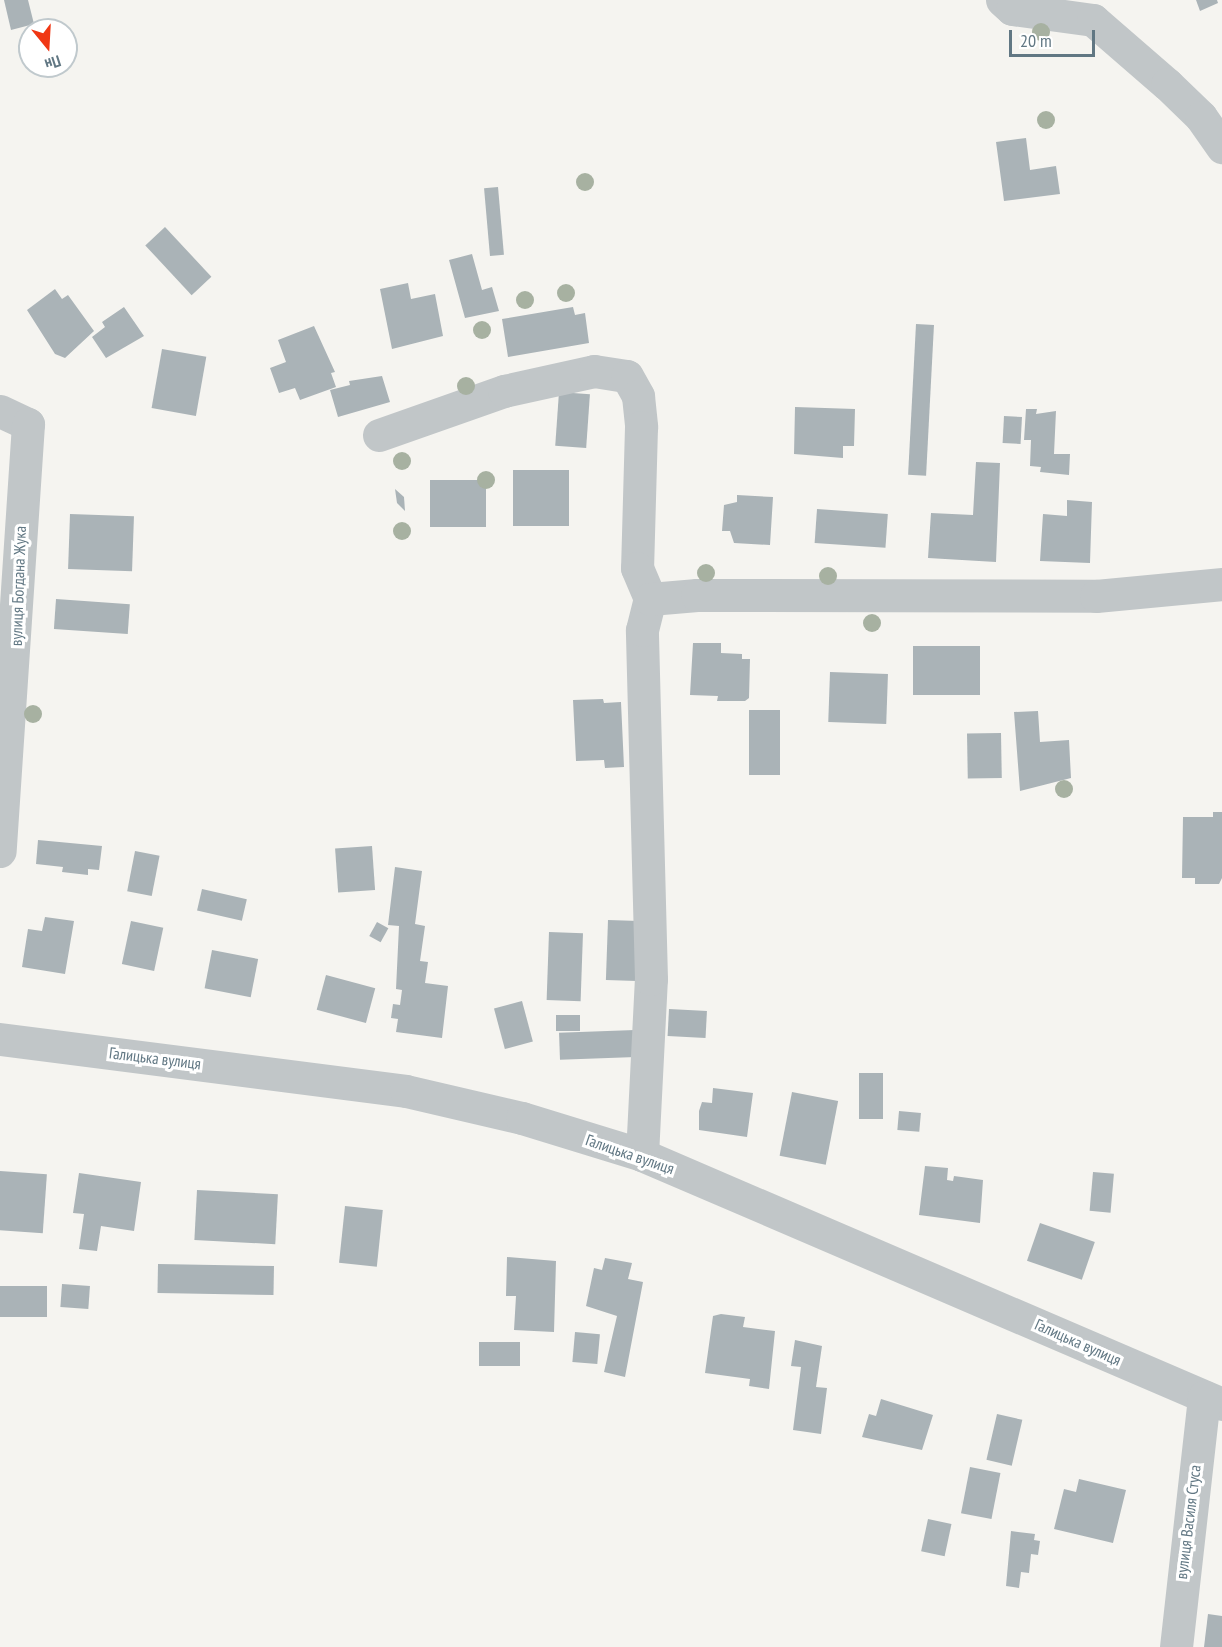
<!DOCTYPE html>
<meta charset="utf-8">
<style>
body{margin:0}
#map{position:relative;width:1222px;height:1647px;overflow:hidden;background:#f5f4f0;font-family:"PT Sans Narrow",sans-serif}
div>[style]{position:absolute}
.building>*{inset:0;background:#aab3b7;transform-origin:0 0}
.minor>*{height:33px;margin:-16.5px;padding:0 16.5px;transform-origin:16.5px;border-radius:16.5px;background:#c1c6c8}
.trees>*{width:18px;height:18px;margin:-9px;border-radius:50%;background:#a7b1a1}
span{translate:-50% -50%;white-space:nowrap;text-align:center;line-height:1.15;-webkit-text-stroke:6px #fff;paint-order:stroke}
.street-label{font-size:16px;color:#617783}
.north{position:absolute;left:18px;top:18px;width:60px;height:60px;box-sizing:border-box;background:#fff;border:2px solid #c0c9cd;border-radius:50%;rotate:162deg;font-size:16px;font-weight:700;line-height:24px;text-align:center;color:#617783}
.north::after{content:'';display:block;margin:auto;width:21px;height:27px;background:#f03714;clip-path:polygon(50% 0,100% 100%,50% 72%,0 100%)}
.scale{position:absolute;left:1009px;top:30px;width:86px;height:27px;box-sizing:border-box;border:3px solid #617783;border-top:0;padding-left:8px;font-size:18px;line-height:21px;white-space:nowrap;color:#617783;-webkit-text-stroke:4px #fff;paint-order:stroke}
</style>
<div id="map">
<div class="building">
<i style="clip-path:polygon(4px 0,28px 0,34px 24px,11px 30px)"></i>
<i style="clip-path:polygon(1196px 0,1217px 0,1218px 3px,1200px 11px)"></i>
<i style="clip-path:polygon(1026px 138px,1030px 170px,1056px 166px,1060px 194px,1004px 201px,996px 142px)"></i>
<i style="left:498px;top:187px;width:68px;height:14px;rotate:85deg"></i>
<i style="left:165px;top:227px;width:68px;height:27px;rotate:47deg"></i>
<i style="clip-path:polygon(472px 254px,482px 290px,492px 287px,499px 311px,465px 318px,449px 260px)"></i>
<i style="clip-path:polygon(408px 283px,411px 299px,435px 294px,443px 336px,392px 349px,380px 289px)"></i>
<i style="clip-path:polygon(55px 289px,62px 299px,68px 295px,94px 331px,65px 358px,55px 354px,27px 310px)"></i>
<i style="clip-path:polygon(124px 307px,144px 336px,106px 358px,92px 337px,105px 327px,102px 322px)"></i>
<i style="clip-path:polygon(573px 307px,575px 315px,585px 313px,589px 343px,508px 357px,502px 319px)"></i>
<i style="left:916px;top:324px;width:18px;height:151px;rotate:3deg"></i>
<i style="clip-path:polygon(314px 326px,335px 372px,331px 373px,336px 387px,300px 400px,295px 388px,279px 393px,270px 368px,286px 362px,278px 340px)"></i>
<i style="left:162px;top:349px;width:45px;height:60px;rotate:10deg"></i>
<i style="clip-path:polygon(382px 376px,390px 402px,338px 417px,330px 390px,350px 385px,349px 381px)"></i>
<i style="left:559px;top:392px;width:31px;height:54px;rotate:4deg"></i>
<i style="clip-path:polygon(795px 407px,855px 409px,854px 446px,843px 446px,843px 458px,794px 454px)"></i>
<i style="clip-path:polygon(1026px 409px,1037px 409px,1036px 414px,1056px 411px,1054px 454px,1070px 454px,1069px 475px,1040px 472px,1041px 467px,1030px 466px,1031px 440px,1024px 440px)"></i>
<i style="left:1004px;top:416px;width:18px;height:27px;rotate:3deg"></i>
<i style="clip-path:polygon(976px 462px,1000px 463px,996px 562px,928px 558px,931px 513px,973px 515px)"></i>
<i style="left:513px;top:470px;width:56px;height:56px"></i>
<i style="left:430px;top:480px;width:56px;height:47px"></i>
<i style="clip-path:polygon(395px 489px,404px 497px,405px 511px,397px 503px)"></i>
<i style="clip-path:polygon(737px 495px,773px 497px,770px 545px,734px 543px,730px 531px,722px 531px,724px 505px,737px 502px)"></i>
<i style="clip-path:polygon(1067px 500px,1092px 502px,1090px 563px,1040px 561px,1043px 514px,1067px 516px)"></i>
<i style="left:817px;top:509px;width:71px;height:34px;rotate:4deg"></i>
<i style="left:70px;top:514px;width:64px;height:55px;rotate:2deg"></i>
<i style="left:56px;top:599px;width:74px;height:30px;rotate:4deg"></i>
<i style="clip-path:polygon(693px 643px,721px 643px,721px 653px,742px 654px,742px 659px,750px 659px,749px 698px,745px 701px,717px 701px,718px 696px,690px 695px)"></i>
<i style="left:913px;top:646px;width:67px;height:49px"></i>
<i style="left:830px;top:672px;width:58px;height:50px;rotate:2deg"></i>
<i style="clip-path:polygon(603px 699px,604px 703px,621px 702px,624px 767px,605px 768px,604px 760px,576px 761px,573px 700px)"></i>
<i style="left:749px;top:710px;width:31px;height:65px"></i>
<i style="clip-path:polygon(1038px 711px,1040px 742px,1069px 740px,1071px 778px,1020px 791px,1014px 712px)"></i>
<i style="left:1001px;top:733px;width:45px;height:34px;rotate:89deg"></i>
<i style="clip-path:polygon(1213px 812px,1222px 812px,1222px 878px,1219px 884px,1195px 884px,1195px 878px,1182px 878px,1183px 817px,1213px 817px)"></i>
<i style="clip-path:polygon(38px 840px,102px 846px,99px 870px,88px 869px,88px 875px,62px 872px,63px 867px,36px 864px)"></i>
<i style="left:372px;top:846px;width:44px;height:37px;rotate:86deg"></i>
<i style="left:135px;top:851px;width:25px;height:41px;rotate:11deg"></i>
<i style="clip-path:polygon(395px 867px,422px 871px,415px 924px,425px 926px,420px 961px,428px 962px,425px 983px,448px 986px,442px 1038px,396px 1032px,398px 1019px,391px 1018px,393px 1004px,400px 1005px,402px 990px,396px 989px,399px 926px,388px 925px)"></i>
<i style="left:202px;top:889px;width:46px;height:22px;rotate:13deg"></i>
<i style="clip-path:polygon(45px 917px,74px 921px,65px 974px,22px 967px,28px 929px,42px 931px)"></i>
<i style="left:608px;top:920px;width:31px;height:60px;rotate:2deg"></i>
<i style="left:131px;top:921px;width:33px;height:44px;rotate:12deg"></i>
<i style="left:377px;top:922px;width:13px;height:16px;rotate:29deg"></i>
<i style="left:549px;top:932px;width:34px;height:68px;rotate:2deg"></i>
<i style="left:212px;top:950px;width:47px;height:39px;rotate:11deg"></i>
<i style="left:326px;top:975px;width:51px;height:36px;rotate:15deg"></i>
<i style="left:522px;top:1001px;width:42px;height:29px;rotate:75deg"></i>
<i style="left:669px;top:1009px;width:38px;height:27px;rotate:3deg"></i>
<i style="left:556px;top:1015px;width:24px;height:16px"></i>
<i style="left:635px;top:1030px;width:27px;height:76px;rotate:88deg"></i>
<i style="left:883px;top:1073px;width:46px;height:24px;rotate:90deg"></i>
<i style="clip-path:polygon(713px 1088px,753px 1093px,747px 1137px,699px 1130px,699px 1111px,702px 1102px,712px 1103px)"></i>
<i style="left:792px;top:1092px;width:47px;height:65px;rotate:11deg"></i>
<i style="left:899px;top:1111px;width:22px;height:19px;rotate:5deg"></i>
<i style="clip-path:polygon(925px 1166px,948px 1168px,947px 1180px,953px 1181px,954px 1176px,983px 1180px,980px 1223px,919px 1215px)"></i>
<i style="left:0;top:1171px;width:47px;height:59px;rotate:4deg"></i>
<i style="left:1093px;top:1172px;width:21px;height:39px;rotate:5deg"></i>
<i style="clip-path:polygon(79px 1173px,141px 1182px,134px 1231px,101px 1226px,97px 1251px,79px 1249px,84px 1214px,73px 1213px)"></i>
<i style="left:197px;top:1190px;width:81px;height:50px;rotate:3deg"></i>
<i style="left:345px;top:1206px;width:38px;height:57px;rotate:6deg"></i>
<i style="left:1040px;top:1223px;width:58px;height:40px;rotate:19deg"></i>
<i style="clip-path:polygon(507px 1257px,556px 1261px,554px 1332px,514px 1330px,516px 1296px,506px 1296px)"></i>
<i style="clip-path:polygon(605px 1258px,632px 1263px,628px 1279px,643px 1282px,625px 1377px,604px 1372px,617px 1316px,586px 1306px,594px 1268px,602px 1270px)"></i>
<i style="left:158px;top:1264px;width:116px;height:29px;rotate:1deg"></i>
<i style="left:62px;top:1284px;width:28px;height:23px;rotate:4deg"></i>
<i style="left:0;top:1286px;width:47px;height:31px"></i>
<i style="clip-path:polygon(721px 1314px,745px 1317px,743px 1327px,775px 1331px,769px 1389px,749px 1386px,750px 1379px,705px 1373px,713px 1316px)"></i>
<i style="left:575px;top:1332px;width:25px;height:30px;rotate:5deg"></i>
<i style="clip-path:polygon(795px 1340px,822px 1346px,816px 1387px,827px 1388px,821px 1434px,793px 1430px,801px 1367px,791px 1366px)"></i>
<i style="left:479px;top:1342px;width:41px;height:24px"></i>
<i style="clip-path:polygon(881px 1399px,933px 1415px,922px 1450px,862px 1437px,869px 1414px,876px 1416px)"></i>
<i style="left:997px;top:1414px;width:26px;height:47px;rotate:13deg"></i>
<i style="left:970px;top:1467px;width:31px;height:47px;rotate:11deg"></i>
<i style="clip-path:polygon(1079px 1479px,1126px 1490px,1113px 1543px,1054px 1529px,1064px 1489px,1076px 1492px)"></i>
<i style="left:928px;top:1519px;width:24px;height:33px;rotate:12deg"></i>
<i style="clip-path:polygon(1011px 1531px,1035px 1534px,1034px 1540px,1040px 1541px,1038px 1555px,1031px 1554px,1029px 1573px,1021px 1572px,1019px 1588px,1006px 1586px)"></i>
<i style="clip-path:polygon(1208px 1614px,1222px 1616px,1222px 1647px,1204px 1647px)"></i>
</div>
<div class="minor">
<i style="left:1002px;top:0;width:13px;rotate:42deg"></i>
<i style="left:1012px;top:9px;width:82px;rotate:7.7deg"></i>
<i style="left:1093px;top:20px;width:98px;rotate:40.9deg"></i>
<i style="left:1167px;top:84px;width:47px;rotate:44.1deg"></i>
<i style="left:1201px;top:117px;width:37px;rotate:55deg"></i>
<i style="left:0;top:411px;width:31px;rotate:25deg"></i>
<i style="left:28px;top:424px;width:428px;rotate:93.8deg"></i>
<i style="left:379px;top:435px;width:133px;rotate:-19.4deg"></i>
<i style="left:504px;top:391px;width:92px;rotate:-12.5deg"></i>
<i style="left:594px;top:371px;width:33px;rotate:9deg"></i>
<i style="left:627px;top:376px;width:23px;rotate:61deg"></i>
<i style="left:638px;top:396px;width:31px;rotate:84deg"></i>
<i style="left:641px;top:427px;width:141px;rotate:91.6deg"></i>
<i style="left:637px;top:568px;width:34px;rotate:67deg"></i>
<i style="left:0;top:1039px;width:409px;rotate:7.3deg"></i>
<i style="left:406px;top:1091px;width:119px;rotate:13.1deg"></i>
<i style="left:522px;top:1118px;width:126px;rotate:17.1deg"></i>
<i style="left:642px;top:1155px;width:631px;rotate:23.23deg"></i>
<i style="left:642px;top:1155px;width:176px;rotate:-87.1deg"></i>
<i style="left:651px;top:979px;width:349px;rotate:-91.5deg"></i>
<i style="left:642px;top:630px;width:32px;rotate:-76deg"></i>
<i style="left:650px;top:599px;width:47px;rotate:-4.9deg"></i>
<i style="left:697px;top:595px;width:399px;rotate:0.1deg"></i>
<i style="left:1096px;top:596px;width:127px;rotate:-5.4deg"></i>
<i style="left:1176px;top:1647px;width:252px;rotate:-83.6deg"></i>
</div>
<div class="trees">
<i style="left:1041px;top:32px"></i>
<i style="left:1046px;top:120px"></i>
<i style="left:585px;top:182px"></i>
<i style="left:566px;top:293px"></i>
<i style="left:525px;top:300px"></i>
<i style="left:482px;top:330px"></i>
<i style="left:466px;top:386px"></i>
<i style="left:402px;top:461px"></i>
<i style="left:486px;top:480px"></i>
<i style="left:402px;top:531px"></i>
<i style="left:706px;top:573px"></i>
<i style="left:828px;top:576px"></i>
<i style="left:872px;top:623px"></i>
<i style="left:33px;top:714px"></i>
<i style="left:1064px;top:789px"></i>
</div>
<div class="street-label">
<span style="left:18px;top:586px;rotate:-88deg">вулиця Богдана Жука</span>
<span style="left:155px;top:1058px;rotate:7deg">Галицька вулиця</span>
<span style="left:630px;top:1154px;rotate:19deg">Галицька вулиця</span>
<span style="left:1078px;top:1342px;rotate:24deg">Галицька вулиця</span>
<span style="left:1188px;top:1522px;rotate:-83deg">вулиця Василя Стуса</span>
</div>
<div class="north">Пн</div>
<div class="scale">20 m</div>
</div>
